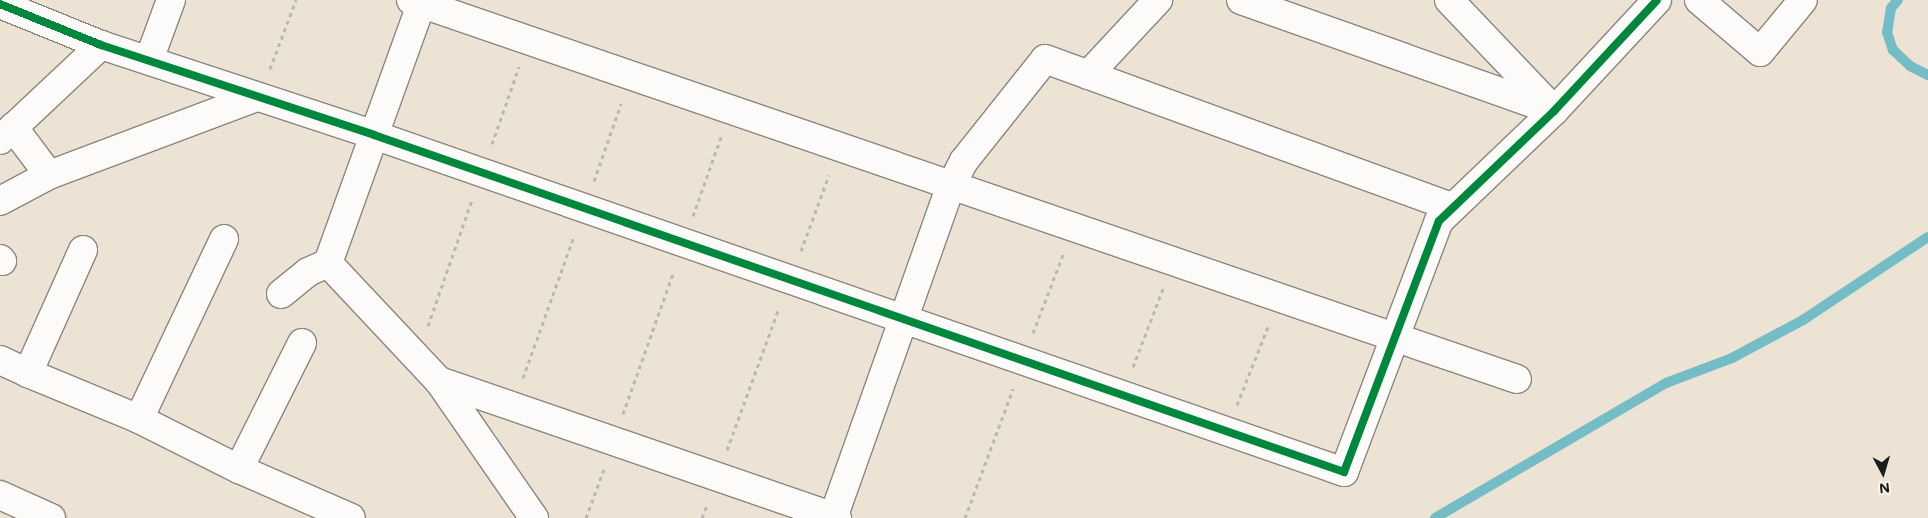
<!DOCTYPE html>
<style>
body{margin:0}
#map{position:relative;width:1928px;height:518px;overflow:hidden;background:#ece3d5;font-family:Mali,sans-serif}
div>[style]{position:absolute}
.stream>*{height:10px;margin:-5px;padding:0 5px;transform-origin:5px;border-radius:5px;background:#74bcc6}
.path>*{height:3px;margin-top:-1.5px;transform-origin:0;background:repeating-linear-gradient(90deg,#b9b8b6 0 4px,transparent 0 8px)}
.roads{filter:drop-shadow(1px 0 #8b867f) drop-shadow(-1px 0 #8b867f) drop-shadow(0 1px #8b867f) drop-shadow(0 -1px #8b867f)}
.minor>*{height:28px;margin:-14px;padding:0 14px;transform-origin:14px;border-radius:14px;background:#fcfbf9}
.cycleway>*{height:8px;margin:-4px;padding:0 4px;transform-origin:4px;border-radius:4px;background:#00873e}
span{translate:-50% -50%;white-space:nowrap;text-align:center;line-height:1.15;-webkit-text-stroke:5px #fbf7ec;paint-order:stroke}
.north{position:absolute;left:1858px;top:448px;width:50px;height:50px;-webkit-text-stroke:4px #fbf7ec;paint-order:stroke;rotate:174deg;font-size:14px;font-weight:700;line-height:20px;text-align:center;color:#1c1c1c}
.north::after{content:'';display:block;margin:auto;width:18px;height:22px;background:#1c1c1c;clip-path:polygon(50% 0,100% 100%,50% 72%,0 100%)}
</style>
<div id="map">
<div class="stream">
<i style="left:1898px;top:0;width:11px;rotate:131deg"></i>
<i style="left:1891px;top:8px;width:24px;rotate:99deg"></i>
<i style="left:1887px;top:32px;width:19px;rotate:72deg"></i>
<i style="left:1893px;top:50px;width:23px;rotate:43deg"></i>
<i style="left:1910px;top:66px;width:20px;rotate:27deg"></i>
<i style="left:1435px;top:518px;width:268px;rotate:-30.3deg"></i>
<i style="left:1666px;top:383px;width:71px;rotate:-20.7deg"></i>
<i style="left:1732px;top:358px;width:81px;rotate:-28.2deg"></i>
<i style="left:1803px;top:320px;width:150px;rotate:-33.6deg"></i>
</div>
<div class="path">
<i style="left:270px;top:69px;width:74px;rotate:-69.4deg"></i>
<i style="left:492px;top:144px;width:82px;rotate:-70.7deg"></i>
<i style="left:594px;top:181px;width:82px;rotate:-70.7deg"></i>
<i style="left:693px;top:216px;width:84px;rotate:-70.5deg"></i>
<i style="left:801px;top:251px;width:81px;rotate:-69.8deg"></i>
<i style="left:428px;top:326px;width:133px;rotate:-70.8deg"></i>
<i style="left:1033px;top:333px;width:84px;rotate:-69deg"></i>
<i style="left:1133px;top:367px;width:84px;rotate:-69deg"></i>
<i style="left:523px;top:378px;width:151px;rotate:-70.2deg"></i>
<i style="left:1237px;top:405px;width:87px;rotate:-68.4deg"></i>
<i style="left:623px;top:414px;width:152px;rotate:-70.4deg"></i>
<i style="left:727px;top:450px;width:151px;rotate:-69.9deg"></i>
<i style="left:586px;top:518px;width:52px;rotate:-69.8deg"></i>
<i style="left:702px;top:518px;width:14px;rotate:-69deg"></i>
<i style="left:965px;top:518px;width:138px;rotate:-69.6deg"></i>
</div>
<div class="roads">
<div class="minor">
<i style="left:411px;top:0;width:1169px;rotate:18.92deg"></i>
<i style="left:1241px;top:0;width:332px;rotate:19.5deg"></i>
<i style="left:1449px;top:0;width:149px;rotate:46.4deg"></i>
<i style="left:1699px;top:0;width:80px;rotate:40.4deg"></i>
<i style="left:1760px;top:52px;width:67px;rotate:-50.4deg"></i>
<i style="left:0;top:4px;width:109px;rotate:22.1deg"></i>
<i style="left:101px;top:45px;width:287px;rotate:18.2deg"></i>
<i style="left:374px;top:135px;width:1027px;rotate:19.16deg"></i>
<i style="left:1344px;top:472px;width:268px;rotate:-69.3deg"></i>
<i style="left:1439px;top:221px;width:159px;rotate:-43.7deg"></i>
<i style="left:1554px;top:111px;width:151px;rotate:-47.1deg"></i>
<i style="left:149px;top:60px;width:64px;rotate:-69.9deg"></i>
<i style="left:1088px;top:75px;width:103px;rotate:-47deg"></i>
<i style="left:13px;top:127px;width:60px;rotate:53.1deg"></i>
<i style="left:0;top:140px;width:139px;rotate:-43.2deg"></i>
<i style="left:0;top:201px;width:55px;rotate:-28deg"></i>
<i style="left:49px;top:175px;width:222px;rotate:-20.6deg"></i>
<i style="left:83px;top:250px;width:135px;rotate:114.1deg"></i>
<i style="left:28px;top:373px;width:120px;rotate:22.5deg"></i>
<i style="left:139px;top:419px;width:199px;rotate:-64.7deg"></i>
<i style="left:0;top:259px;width:3px;rotate:45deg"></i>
<i style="left:328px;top:263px;width:162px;rotate:46.8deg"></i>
<i style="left:439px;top:381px;width:167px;rotate:55.3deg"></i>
<i style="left:281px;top:294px;width:35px;rotate:-39deg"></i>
<i style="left:308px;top:272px;width:22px;rotate:-24deg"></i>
<i style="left:328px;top:263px;width:275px;rotate:-70.2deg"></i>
<i style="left:302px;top:343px;width:141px;rotate:116.6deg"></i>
<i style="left:239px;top:469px;width:122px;rotate:23.6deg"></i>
<i style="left:0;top:360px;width:31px;rotate:25deg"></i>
<i style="left:439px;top:381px;width:421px;rotate:19deg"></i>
<i style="left:139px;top:419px;width:112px;rotate:26.6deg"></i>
<i style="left:0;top:495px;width:56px;rotate:24.3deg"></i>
<i style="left:833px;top:518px;width:350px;rotate:-70.5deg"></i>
<i style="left:950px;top:188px;width:30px;rotate:-63deg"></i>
<i style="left:964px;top:161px;width:130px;rotate:-51.5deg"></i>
<i style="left:1045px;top:59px;width:433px;rotate:20deg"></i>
</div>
</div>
<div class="cycleway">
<i style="left:0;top:4px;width:109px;rotate:22.1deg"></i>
<i style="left:101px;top:45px;width:287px;rotate:18.2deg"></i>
<i style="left:374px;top:135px;width:1027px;rotate:19.16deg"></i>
<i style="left:1344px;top:472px;width:268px;rotate:-69.3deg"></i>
<i style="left:1439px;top:221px;width:159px;rotate:-43.7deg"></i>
<i style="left:1554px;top:111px;width:151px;rotate:-47.1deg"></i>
</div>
<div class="north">N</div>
</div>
